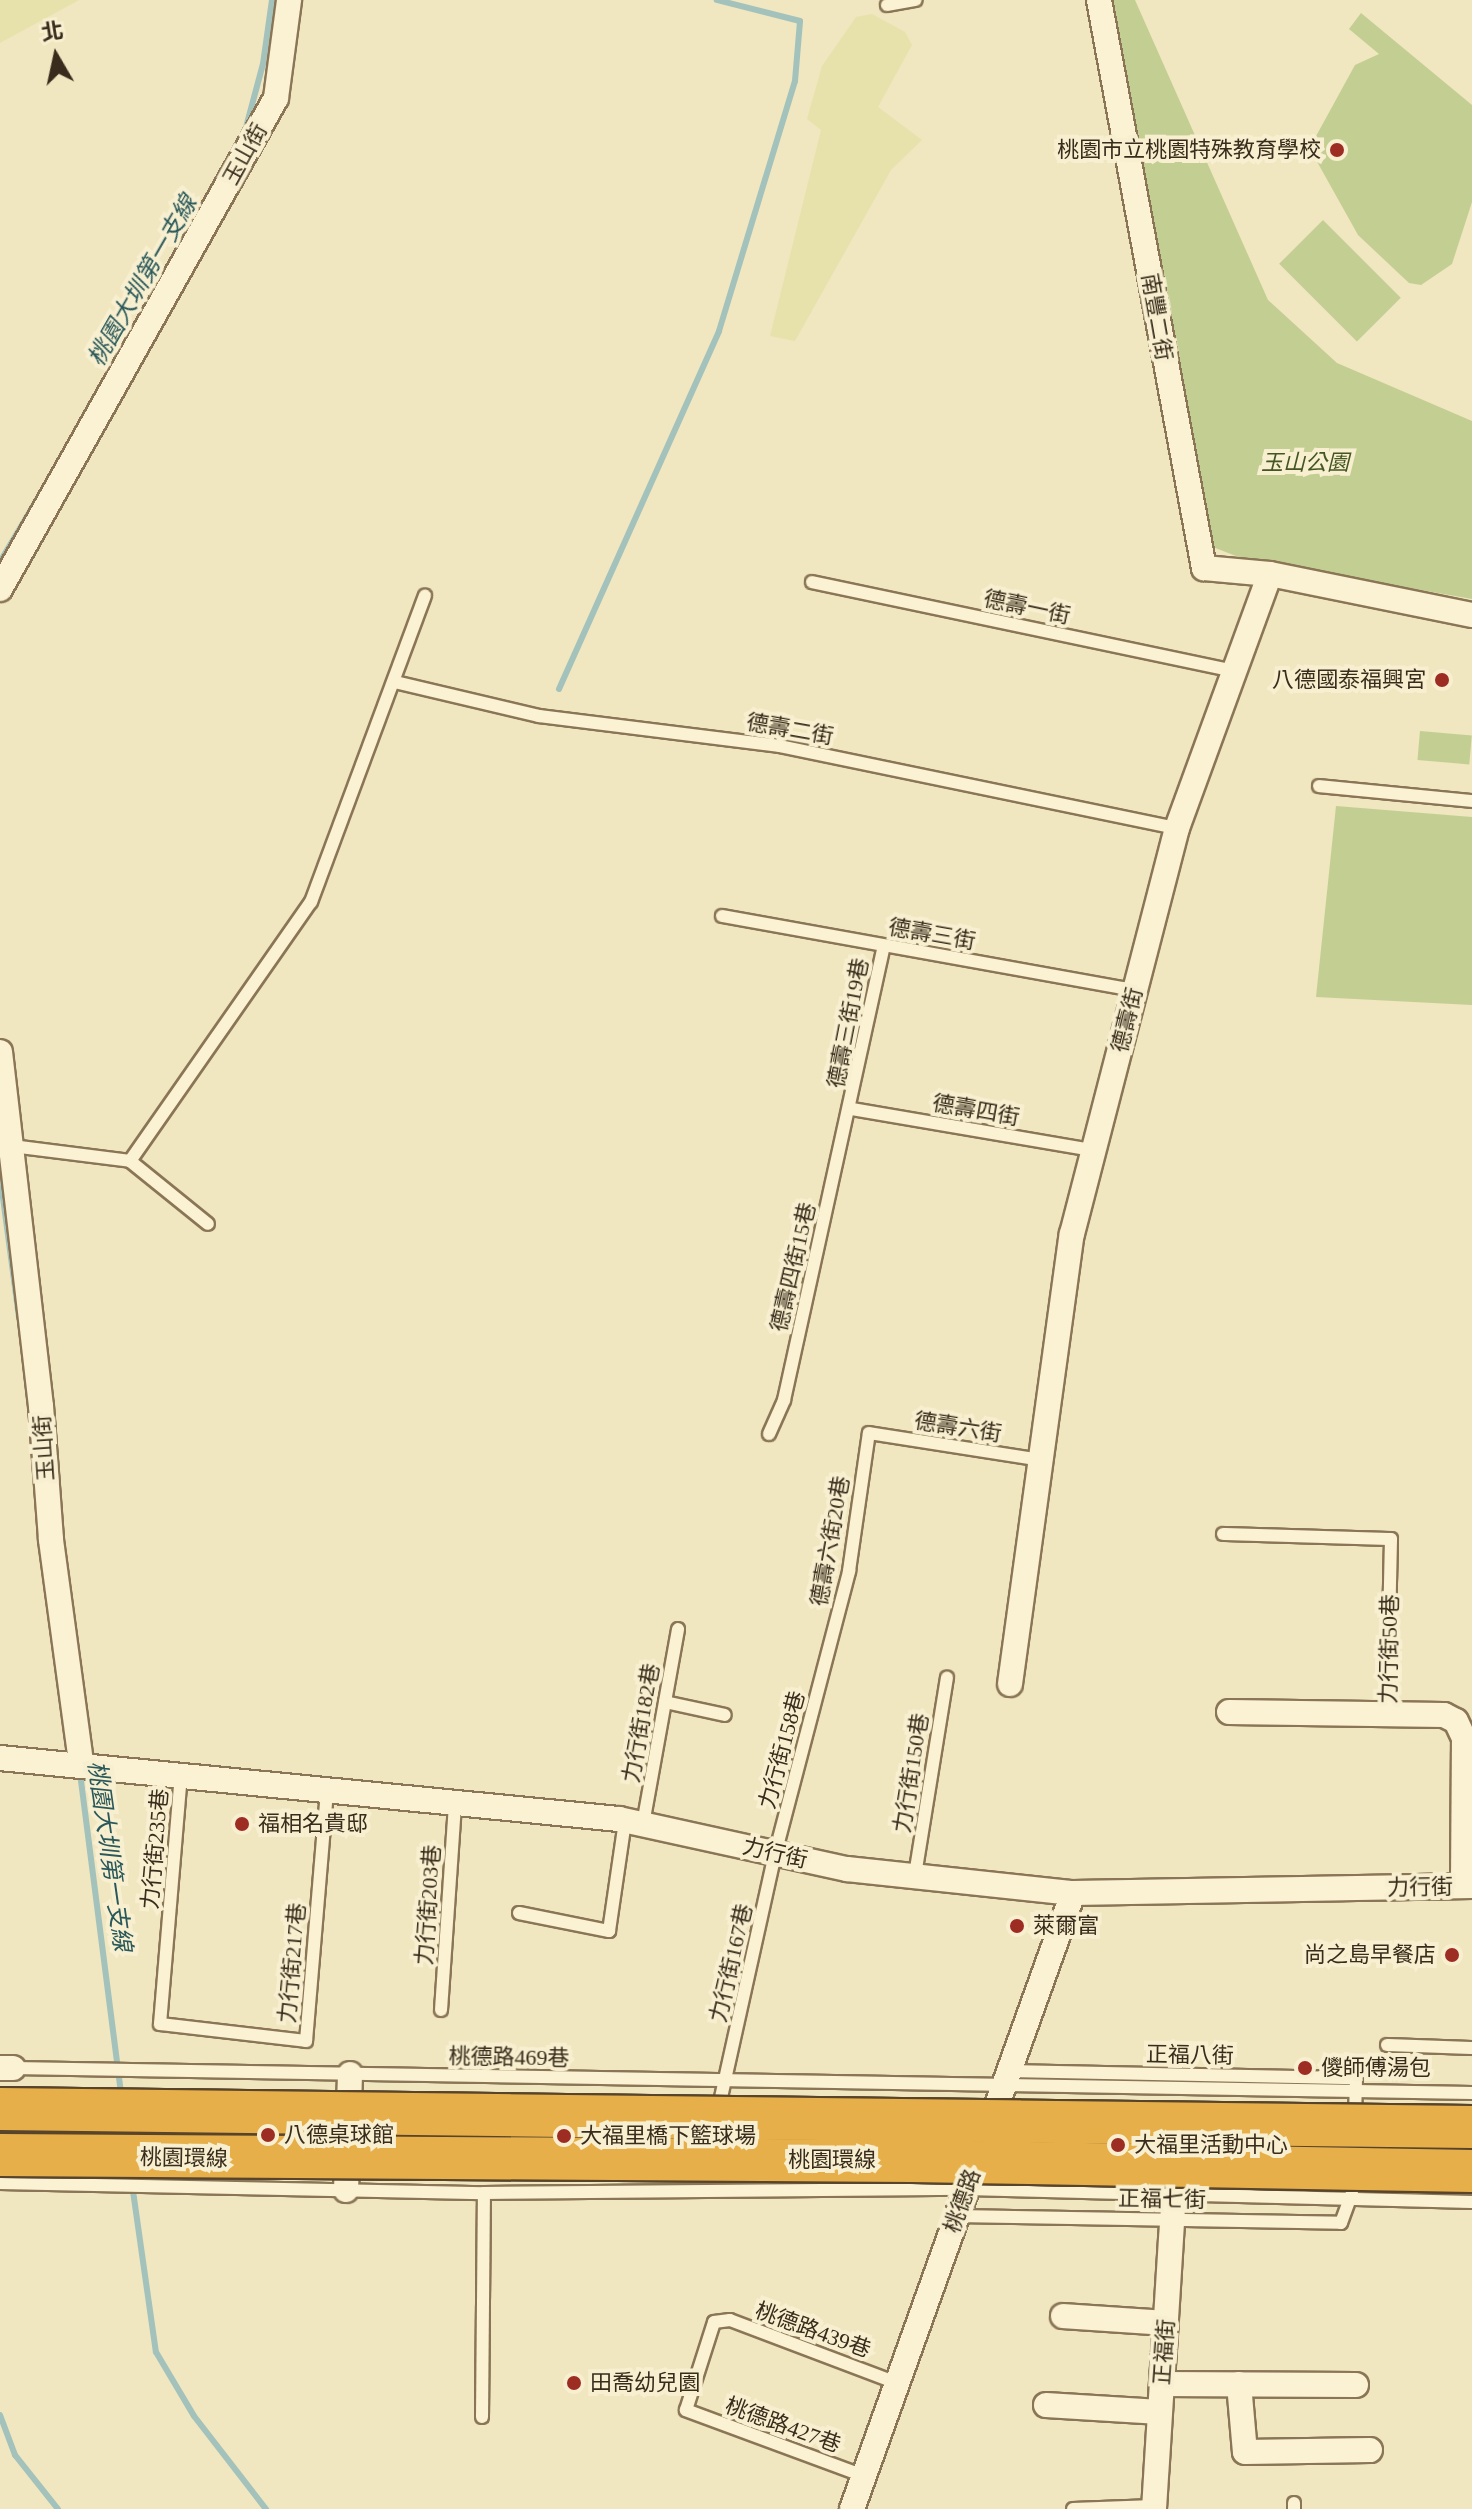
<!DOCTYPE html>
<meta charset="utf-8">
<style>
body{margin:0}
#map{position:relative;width:1472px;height:2509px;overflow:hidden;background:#f0e6bf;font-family:"Times New Roman","Noto Sans TC",serif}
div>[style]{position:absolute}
.farmland>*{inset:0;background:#e7e2ac}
.green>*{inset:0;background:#c3cf92;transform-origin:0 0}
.stream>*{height:6px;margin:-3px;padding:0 3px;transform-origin:3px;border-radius:3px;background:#a2c2bb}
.roads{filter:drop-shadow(2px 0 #8a7656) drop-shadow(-2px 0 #8a7656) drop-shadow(0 2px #8a7656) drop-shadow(0 -2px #8a7656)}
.service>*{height:12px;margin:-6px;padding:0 6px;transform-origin:6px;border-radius:6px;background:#fbf2d3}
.minor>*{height:24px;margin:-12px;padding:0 12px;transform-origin:12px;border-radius:12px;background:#fbf2d3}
.bridges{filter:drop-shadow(2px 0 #57442b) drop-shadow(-2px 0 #57442b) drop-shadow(0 2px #57442b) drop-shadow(0 -2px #57442b)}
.motorway-bridge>*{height:42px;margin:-21px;padding:0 21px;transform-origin:21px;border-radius:21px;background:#e6af4a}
.dots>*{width:22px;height:22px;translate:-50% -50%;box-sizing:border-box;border:4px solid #f7efcf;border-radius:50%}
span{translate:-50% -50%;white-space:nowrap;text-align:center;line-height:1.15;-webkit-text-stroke:8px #f7efcf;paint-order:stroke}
.poi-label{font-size:22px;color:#392c1c}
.right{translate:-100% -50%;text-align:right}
.left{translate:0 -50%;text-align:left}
.street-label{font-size:22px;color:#392c1c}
.park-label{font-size:22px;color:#445621;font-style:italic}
.water-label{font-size:24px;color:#2a585a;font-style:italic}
.north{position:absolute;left:16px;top:16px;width:80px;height:80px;-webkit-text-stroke:6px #f7efcf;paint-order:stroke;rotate:351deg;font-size:22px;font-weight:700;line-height:32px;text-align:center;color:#392c1c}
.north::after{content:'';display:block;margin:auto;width:28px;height:36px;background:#392c1c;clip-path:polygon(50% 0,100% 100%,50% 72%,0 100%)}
</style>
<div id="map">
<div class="farmland">
<i style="clip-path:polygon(0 0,79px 0,0 43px)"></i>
<i style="clip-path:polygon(872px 14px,905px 32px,912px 45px,878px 107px,922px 140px,891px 170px,795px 341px,770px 336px,821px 130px,807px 119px,822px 66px,856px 17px)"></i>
</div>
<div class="green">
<i style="clip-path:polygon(1110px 0,1135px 0,1268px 300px,1337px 363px,1472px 421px,1472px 599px,1244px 559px,1210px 546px)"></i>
<i style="clip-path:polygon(1361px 13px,1472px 105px,1472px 202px,1452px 264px,1421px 285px,1409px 283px,1358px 235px,1315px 158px,1315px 138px,1355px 65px,1379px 54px,1349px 29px)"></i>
<i style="left:1323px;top:220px;width:110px;height:62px;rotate:45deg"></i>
<i style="left:1420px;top:731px;width:52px;height:29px;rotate:5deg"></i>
<i style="clip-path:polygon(1336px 806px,1472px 817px,1472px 1005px,1316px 997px)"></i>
</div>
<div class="stream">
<i style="left:245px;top:131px;width:69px;rotate:-75deg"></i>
<i style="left:263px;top:64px;width:65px;rotate:-82deg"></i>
<i style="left:0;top:562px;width:77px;rotate:-59.4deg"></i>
<i style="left:559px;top:689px;width:392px;rotate:-65.9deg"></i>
<i style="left:719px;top:331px;width:261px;rotate:-73.1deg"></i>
<i style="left:795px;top:81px;width:60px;rotate:-85.2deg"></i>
<i style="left:800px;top:21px;width:86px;rotate:-165.8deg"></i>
<i style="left:0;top:1175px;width:144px;rotate:82.4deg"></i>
<i style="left:80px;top:1773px;width:325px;rotate:82.7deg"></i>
<i style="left:130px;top:2170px;width:184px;rotate:81.9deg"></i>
<i style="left:156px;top:2352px;width:74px;rotate:59.3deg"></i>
<i style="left:194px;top:2416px;width:118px;rotate:52.3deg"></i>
<i style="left:0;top:2415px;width:43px;rotate:69.4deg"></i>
<i style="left:15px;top:2455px;width:69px;rotate:51.5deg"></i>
</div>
<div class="roads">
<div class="service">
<i style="left:887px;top:5px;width:29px;rotate:-10deg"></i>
<i style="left:812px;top:582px;width:431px;rotate:11.9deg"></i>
<i style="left:395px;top:682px;width:148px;rotate:13.3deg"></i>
<i style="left:539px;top:716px;width:243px;rotate:7.1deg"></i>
<i style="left:780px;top:746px;width:405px;rotate:11.7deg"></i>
<i style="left:1319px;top:786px;width:154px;rotate:5.6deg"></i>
<i style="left:722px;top:916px;width:420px;rotate:10.2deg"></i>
<i style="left:852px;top:1109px;width:244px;rotate:9.7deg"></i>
<i style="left:12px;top:1146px;width:119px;rotate:7.2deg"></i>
<i style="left:130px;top:1161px;width:316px;rotate:-55.1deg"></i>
<i style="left:311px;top:902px;width:327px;rotate:-69.6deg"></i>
<i style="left:130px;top:1161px;width:100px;rotate:38.9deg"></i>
<i style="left:769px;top:1434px;width:37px;rotate:-66deg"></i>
<i style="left:784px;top:1400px;width:465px;rotate:-77.6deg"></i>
<i style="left:1223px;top:1534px;width:168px;rotate:1.7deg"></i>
<i style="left:1391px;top:1539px;width:176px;rotate:91.3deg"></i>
<i style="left:665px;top:1702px;width:61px;rotate:12.2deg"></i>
<i style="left:181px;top:1774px;width:251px;rotate:94.8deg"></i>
<i style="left:160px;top:2024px;width:147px;rotate:6.6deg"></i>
<i style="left:306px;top:2041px;width:253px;rotate:-85.2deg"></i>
<i style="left:643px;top:1824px;width:198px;rotate:-79.8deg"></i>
<i style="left:915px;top:1875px;width:200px;rotate:-80.8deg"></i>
<i style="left:519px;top:1913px;width:92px;rotate:11.3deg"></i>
<i style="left:609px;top:1931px;width:111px;rotate:-81.7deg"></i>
<i style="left:441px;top:2010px;width:208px;rotate:-86.1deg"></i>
<i style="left:1387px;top:2045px;width:85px;rotate:2deg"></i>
<i style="left:13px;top:2068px;width:1459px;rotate:0.98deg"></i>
<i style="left:1009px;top:2071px;width:347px;rotate:1.2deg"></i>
<i style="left:1356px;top:2078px;width:40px;rotate:91.4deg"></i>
<i style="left:718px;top:2111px;width:263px;rotate:-77.5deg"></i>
<i style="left:775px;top:1854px;width:293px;rotate:-75.3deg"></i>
<i style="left:849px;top:1571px;width:139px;rotate:-81.8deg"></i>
<i style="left:869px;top:1433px;width:174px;rotate:8.9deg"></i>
<i style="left:0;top:2183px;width:484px;rotate:1.2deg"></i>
<i style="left:484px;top:2193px;width:483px;rotate:-0.5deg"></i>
<i style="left:967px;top:2189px;width:505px;rotate:1.47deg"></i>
<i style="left:957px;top:2216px;width:384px;rotate:1deg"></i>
<i style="left:1341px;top:2223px;width:32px;rotate:-70deg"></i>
<i style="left:482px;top:2417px;width:224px;rotate:-89.5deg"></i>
<i style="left:864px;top:2476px;width:190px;rotate:-159.7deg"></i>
<i style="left:686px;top:2410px;width:92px;rotate:-72.3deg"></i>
<i style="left:714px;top:2322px;width:16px;rotate:-7deg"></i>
<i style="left:730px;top:2320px;width:178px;rotate:20.7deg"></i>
<i style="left:1073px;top:2509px;width:81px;rotate:-2.1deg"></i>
<i style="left:1294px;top:2509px;width:6px;rotate:-90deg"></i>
</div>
<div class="minor">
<i style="left:1099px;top:0;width:578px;rotate:79.53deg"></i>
<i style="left:1204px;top:568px;width:66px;rotate:5.2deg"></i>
<i style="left:1270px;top:574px;width:206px;rotate:11.5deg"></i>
<i style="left:0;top:589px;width:563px;rotate:-60.66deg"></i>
<i style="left:276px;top:98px;width:99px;rotate:-82.4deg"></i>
<i style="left:0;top:1052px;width:356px;rotate:83.4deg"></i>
<i style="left:41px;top:1406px;width:134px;rotate:85.7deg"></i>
<i style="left:51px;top:1540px;width:225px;rotate:82.3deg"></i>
<i style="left:1010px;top:1684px;width:454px;rotate:-82.2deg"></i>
<i style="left:1072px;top:1234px;width:419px;rotate:-75.5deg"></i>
<i style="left:1177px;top:828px;width:270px;rotate:-69.9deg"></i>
<i style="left:1229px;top:1712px;width:215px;rotate:0.8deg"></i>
<i style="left:1444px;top:1715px;width:13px;rotate:27deg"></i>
<i style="left:1456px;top:1721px;width:19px;rotate:65deg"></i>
<i style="left:1464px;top:1738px;width:148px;rotate:90.4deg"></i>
<i style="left:0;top:1758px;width:622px;rotate:5.63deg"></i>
<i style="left:619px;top:1819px;width:233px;rotate:12.4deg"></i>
<i style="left:847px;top:1869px;width:227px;rotate:6.1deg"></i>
<i style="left:1073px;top:1893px;width:399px;rotate:-1deg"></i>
<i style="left:0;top:2068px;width:13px"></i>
<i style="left:346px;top:2190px;width:116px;rotate:-88deg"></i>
<i style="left:1063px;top:2316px;width:103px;rotate:3.9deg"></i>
<i style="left:1162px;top:2384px;width:194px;rotate:0.3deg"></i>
<i style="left:1239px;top:2384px;width:68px;rotate:85deg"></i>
<i style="left:1245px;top:2452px;width:125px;rotate:-0.9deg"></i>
<i style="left:1046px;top:2405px;width:114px;rotate:3.5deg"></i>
<i style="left:852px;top:2509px;width:654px;rotate:-70.26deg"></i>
<i style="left:1154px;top:2509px;width:316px;rotate:-86.4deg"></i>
</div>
</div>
<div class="bridges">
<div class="motorway-bridge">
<i style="left:0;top:2109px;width:1472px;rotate:0.7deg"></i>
<i style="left:0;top:2155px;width:912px;rotate:0.38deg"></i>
<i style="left:912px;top:2161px;width:560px;rotate:1.02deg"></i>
</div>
</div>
<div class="dots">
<i style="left:1337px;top:150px;background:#9d2c23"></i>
<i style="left:1442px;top:680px;background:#9d2c23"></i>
<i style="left:242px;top:1824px;background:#9d2c23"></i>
<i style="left:1017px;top:1926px;background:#9d2c23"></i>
<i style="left:1452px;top:1955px;background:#9d2c23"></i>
<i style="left:1305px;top:2068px;background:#9d2c23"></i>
<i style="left:268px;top:2135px;background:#9d2c23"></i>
<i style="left:564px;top:2136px;background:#9d2c23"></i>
<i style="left:1118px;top:2145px;background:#9d2c23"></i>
<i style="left:574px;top:2383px;background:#9d2c23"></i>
</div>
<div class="poi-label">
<span class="right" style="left:1321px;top:150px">桃園市立桃園特殊教育學校</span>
<span class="right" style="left:1426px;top:680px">八德國泰福興宮</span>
<span class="left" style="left:258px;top:1824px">福相名貴邸</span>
<span class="left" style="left:1033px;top:1926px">萊爾富</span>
<span class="right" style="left:1436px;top:1955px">尚之島早餐店</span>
<span class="left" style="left:1321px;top:2068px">儍師傅湯包</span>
<span class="left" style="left:284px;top:2135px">八德桌球館</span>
<span class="left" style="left:580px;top:2136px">大福里橋下籃球場</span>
<span class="left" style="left:1134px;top:2145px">大福里活動中心</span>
<span class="left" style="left:590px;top:2383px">田喬幼兒園</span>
</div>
<div class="street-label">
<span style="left:245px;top:154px;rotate:-61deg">玉山街</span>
<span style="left:1157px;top:317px;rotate:80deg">南豐二街</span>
<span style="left:1027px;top:607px;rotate:12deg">德壽一街</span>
<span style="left:790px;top:729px;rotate:10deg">德壽二街</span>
<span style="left:932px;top:934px;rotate:10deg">德壽三街</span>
<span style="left:1127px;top:1020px;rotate:-76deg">德壽街</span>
<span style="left:848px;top:1023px;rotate:-79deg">德壽三街19巷</span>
<span style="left:976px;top:1110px;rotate:10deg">德壽四街</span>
<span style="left:793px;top:1267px;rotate:-77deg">德壽四街15巷</span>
<span style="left:958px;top:1427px;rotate:9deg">德壽六街</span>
<span style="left:44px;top:1448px;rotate:-94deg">玉山街</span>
<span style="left:830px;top:1541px;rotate:-80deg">德壽六街20巷</span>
<span style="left:1389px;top:1649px;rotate:-89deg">力行街50巷</span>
<span style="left:641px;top:1723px;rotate:-80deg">力行街182巷</span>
<span style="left:782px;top:1750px;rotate:-75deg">力行街158巷</span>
<span style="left:911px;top:1773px;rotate:-81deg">力行街150巷</span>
<span style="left:155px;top:1849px;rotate:-85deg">力行街235巷</span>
<span style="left:775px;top:1853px;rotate:13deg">力行街</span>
<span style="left:1420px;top:1887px;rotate:-1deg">力行街</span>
<span style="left:428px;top:1905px;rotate:-86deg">力行街203巷</span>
<span style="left:292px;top:1963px;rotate:-85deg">力行街217巷</span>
<span style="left:731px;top:1963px;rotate:-77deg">力行街167巷</span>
<span style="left:1190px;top:2055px;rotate:1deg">正福八街</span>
<span style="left:509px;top:2057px;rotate:1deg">桃德路469巷</span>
<span style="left:184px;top:2158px;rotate:1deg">桃園環線</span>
<span style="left:832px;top:2160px">桃園環線</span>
<span style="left:1162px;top:2199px;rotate:1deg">正福七街</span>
<span style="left:962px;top:2201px;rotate:-70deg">桃德路</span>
<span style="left:813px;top:2330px;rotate:20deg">桃德路439巷</span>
<span style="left:1164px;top:2352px;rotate:-86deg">正福街</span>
<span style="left:783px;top:2425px;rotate:20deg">桃德路427巷</span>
</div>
<div class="park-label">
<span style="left:1305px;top:463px">玉山公園</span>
</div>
<div class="water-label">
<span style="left:143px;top:281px;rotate:-60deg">桃園大圳第一支線</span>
<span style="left:109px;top:1856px;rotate:82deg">桃園大圳第一支線</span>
</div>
<div class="north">北</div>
</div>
